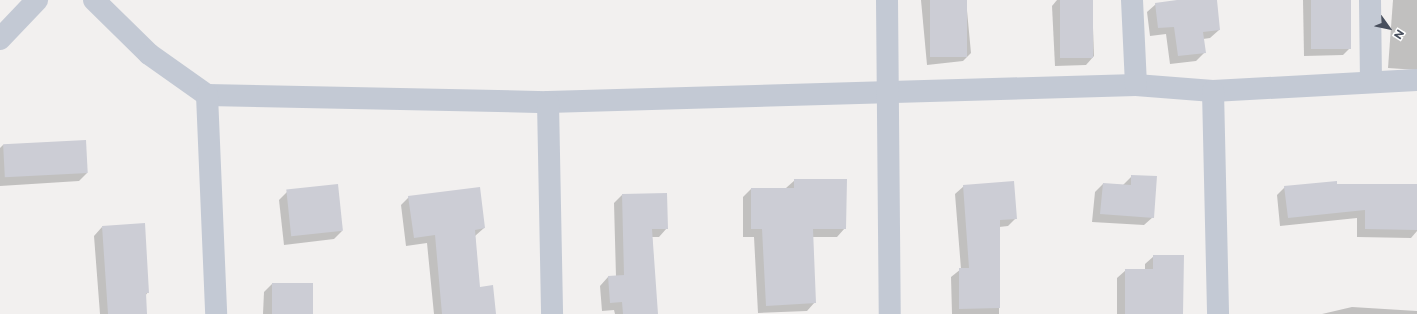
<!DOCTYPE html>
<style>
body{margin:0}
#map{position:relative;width:1417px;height:314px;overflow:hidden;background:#f2f0ef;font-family:Montserrat,sans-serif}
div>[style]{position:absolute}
.shadow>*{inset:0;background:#0003}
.building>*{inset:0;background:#cccdd5;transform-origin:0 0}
.minor>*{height:22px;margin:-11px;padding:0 11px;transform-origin:11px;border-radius:11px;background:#c3c9d4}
span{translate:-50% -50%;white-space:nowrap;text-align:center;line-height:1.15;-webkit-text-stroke:4px #fff;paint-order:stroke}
.north{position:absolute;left:1369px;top:8px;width:40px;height:40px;-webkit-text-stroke:3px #fff;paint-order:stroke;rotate:123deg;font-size:11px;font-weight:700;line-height:16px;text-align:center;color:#484f5d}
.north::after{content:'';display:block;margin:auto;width:14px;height:18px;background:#484f5d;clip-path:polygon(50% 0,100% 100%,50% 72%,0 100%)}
</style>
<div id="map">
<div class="shadow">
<i style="clip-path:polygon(921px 0,966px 0,971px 53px,963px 61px,927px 65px)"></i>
<i style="clip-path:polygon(1057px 0,1092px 0,1094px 56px,1086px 65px,1055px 66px,1052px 6px)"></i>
<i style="clip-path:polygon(1185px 0,1216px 0,1219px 30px,1210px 38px,1203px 39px,1205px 52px,1196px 61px,1170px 64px,1166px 34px,1150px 36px,1147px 12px,1156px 4px)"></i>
<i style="clip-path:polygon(1303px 0,1350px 0,1351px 47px,1343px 55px,1304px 56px)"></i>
<i style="clip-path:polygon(1393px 0,1417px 0,1417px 70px,1388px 68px)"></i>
<i style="clip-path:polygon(85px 141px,87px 173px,79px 181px,0 186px,0 148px,3px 145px)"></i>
<i style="clip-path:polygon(1132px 176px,1153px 217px,1144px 225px,1092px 222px,1095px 192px,1103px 184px,1123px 185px)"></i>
<i style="clip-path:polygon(795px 180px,845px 228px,837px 237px,812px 237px,815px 302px,807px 311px,758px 313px,754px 237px,743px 237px,743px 197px,751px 189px,786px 188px)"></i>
<i style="clip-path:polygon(1336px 185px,1417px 185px,1417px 231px,1411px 238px,1357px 237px,1357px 218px,1280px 226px,1277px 195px,1285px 187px)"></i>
<i style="clip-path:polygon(964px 186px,1016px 218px,1008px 226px,999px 227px,999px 314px,952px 314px,951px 277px,961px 269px,955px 194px)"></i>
<i style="clip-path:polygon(287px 192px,342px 231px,334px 239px,284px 245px,279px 200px)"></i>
<i style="clip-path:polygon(622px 195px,667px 228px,659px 237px,652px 237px,657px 314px,615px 314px,614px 310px,602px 311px,600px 286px,608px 277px,616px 277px,614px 203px)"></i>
<i style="clip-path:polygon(409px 197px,484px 228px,475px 236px,479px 288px,495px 314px,434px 314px,427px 243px,406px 246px,401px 205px)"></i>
<i style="clip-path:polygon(102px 227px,148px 292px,145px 296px,146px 314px,100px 314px,94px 236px)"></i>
<i style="clip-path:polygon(1154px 256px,1182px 314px,1117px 314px,1117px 278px,1126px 270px,1145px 270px,1145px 264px)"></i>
<i style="clip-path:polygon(272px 284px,312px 314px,263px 314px,264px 292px)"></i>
<i style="clip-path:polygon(1352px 307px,1417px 311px,1417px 314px,1322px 314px)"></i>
</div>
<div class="building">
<i style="left:930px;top:0;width:37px;height:57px"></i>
<i style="left:1060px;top:0;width:33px;height:58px"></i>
<i style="clip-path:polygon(1177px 0,1217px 0,1220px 30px,1203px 32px,1206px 53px,1178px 56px,1174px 27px,1158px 28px,1155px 3px)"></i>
<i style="left:1311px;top:0;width:40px;height:49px"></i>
<i style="left:86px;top:140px;width:33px;height:83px;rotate:87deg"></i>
<i style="clip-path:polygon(1131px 175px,1157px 176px,1154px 218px,1100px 214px,1103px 183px,1131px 185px)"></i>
<i style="clip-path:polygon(794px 179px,847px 179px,846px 229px,813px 229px,816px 303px,766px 306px,762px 229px,751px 229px,751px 188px,794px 188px)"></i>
<i style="clip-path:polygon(1014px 181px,1017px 219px,1000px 220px,1000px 308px,959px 309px,959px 268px,969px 268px,963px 185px)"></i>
<i style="clip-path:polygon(1337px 181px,1337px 184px,1417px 184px,1417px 230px,1365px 229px,1365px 210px,1288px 218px,1284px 186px)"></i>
<i style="left:338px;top:184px;width:47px;height:52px;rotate:84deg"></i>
<i style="clip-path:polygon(480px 187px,485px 228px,475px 230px,480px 287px,493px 285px,496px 314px,442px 314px,435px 235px,414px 238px,408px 196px)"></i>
<i style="clip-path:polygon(667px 193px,668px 229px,652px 229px,658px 314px,623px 314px,622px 302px,610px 303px,608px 276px,624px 275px,622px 194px)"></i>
<i style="clip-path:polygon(145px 223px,149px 293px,146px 293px,147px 314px,108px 314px,102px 226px)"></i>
<i style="clip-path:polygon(1153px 255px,1184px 255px,1183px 314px,1125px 314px,1125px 269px,1153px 269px)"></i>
<i style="left:272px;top:283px;width:41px;height:31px"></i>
</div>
<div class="minor">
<i style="left:94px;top:0;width:77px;rotate:44.5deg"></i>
<i style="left:149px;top:54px;width:71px;rotate:35.3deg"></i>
<i style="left:207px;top:95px;width:341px;rotate:1.2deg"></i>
<i style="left:548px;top:102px;width:588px;rotate:-1.66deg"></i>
<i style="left:1136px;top:85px;width:77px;rotate:4.5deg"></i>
<i style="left:1213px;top:91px;width:204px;rotate:-3.1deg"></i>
<i style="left:887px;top:0;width:314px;rotate:89.5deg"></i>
<i style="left:1132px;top:0;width:85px;rotate:87.3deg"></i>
<i style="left:1370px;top:0;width:81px;rotate:89.3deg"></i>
<i style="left:0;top:39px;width:54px;rotate:-46.5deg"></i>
<i style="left:1213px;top:91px;width:223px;rotate:88.7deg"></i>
<i style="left:207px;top:95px;width:219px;rotate:87.6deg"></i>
<i style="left:548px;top:102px;width:212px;rotate:88.9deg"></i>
</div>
<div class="north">N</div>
</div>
